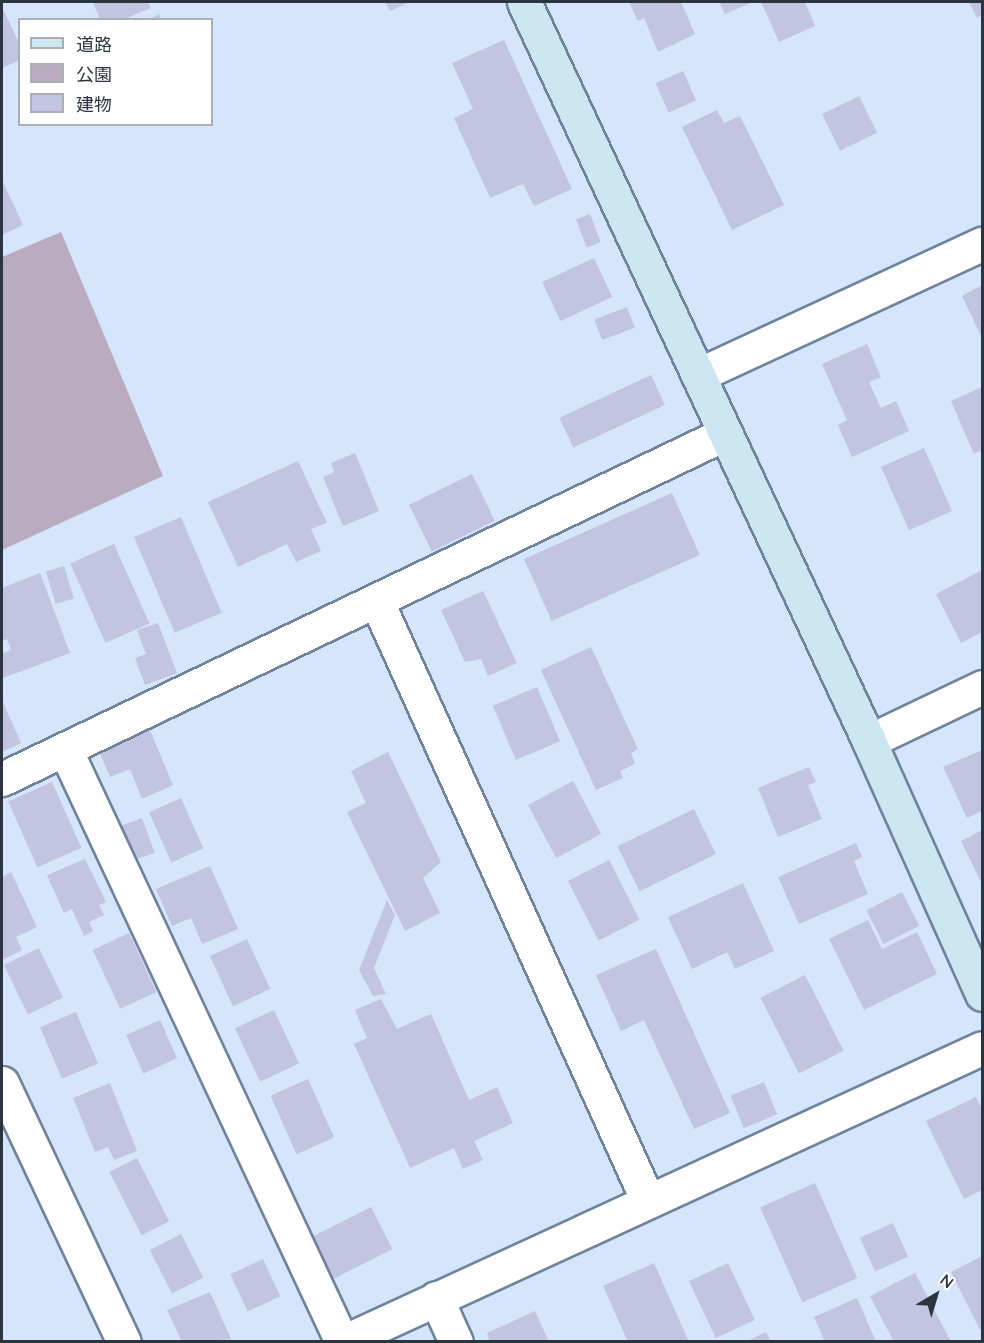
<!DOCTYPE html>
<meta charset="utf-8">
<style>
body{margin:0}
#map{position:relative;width:984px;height:1343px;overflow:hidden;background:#d4e5fc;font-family:Quicksand,"Noto Sans JP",sans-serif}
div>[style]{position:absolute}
.green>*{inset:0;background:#b9acbf}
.building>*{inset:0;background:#c3c4e2;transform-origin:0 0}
.roads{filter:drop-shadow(2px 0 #6f839c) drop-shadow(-2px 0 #6f839c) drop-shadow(0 2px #6f839c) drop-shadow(0 -2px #6f839c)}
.street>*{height:33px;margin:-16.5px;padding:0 16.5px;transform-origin:16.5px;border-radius:16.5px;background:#fff}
.secondary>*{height:33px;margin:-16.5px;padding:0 16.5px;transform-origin:16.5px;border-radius:16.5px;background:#cce7f1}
span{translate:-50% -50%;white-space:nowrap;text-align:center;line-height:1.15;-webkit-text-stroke:5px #fff;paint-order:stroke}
.frame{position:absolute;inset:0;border:3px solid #2c343f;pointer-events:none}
.legend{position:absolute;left:18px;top:18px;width:195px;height:108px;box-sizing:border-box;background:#fff;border:2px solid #abaeb2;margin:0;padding:8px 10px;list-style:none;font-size:18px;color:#2c343f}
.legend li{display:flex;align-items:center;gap:12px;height:30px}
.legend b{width:30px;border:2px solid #abaeb2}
.north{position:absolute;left:906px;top:1265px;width:60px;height:60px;-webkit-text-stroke:4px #fff;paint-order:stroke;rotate:38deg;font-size:16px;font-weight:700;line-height:24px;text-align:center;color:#2c343f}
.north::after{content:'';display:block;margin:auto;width:21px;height:27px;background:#2c343f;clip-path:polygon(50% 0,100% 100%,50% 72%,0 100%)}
</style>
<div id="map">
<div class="green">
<i style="clip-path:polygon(61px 232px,163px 476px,2px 550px,2px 257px)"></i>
</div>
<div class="building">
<i style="clip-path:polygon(93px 2px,148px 2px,151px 8px,122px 20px,100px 20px)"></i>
<i style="clip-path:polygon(385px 2px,410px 2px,390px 11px)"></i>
<i style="clip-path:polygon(629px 2px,681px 2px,695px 34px,658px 52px,644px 18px,638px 21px)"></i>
<i style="clip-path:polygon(719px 2px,753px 2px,725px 14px)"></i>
<i style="clip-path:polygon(761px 2px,805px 2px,815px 26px,779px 42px)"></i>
<i style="clip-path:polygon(969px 2px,982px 2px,982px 15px,977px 18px)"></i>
<i style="clip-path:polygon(2px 7px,20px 45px,20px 60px,2px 68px)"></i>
<i style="clip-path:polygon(159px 14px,161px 20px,148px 20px)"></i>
<i style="clip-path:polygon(504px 40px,572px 189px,534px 206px,523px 184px,490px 198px,454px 118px,473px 109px,452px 63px)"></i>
<i style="left:683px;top:71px;width:32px;height:30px;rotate:66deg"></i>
<i style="left:859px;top:96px;width:41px;height:41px;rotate:64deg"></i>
<i style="clip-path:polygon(717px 110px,724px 123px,740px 116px,784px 205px,732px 230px,682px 127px)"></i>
<i style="clip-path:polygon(2px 180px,23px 225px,2px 235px)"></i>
<i style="left:590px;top:214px;width:30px;height:15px;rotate:69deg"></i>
<i style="left:594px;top:258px;width:43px;height:57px;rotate:65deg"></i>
<i style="clip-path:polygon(982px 285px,982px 338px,962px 296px)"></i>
<i style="left:627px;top:307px;width:22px;height:35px;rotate:69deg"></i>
<i style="clip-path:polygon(867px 344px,881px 377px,869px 382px,881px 408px,896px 401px,909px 431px,852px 457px,838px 425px,847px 420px,822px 364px)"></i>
<i style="left:651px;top:375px;width:33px;height:101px;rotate:65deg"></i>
<i style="clip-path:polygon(982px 387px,982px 450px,974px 454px,951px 401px)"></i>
<i style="left:924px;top:448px;width:69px;height:47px;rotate:66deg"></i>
<i style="clip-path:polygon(355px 453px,379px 511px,343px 526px,323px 477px,334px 472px,331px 463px)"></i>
<i style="clip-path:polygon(298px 461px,327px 523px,311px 529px,321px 551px,296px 562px,287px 544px,238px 567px,208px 502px)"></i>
<i style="left:472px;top:474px;width:52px;height:70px;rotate:64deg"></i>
<i style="left:672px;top:493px;width:68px;height:162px;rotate:66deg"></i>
<i style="left:181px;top:517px;width:104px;height:51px;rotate:67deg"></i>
<i style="left:114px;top:544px;width:87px;height:48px;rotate:66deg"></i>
<i style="left:64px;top:566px;width:34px;height:19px;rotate:73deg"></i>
<i style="clip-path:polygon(982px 570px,982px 632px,961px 643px,936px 594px)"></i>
<i style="clip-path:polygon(40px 573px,70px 653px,3px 678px,2px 653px,11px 650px,7px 639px,2px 641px,2px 588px)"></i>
<i style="clip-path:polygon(483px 591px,517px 663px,488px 676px,481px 659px,465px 662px,441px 610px)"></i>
<i style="clip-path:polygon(158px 623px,177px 673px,145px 685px,135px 658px,146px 654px,137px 630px)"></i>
<i style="clip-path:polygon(591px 647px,638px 749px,631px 753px,635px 764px,620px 771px,623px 778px,596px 790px,541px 670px)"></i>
<i style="left:537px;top:687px;width:59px;height:48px;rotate:67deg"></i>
<i style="clip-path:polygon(2px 700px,21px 743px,2px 752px)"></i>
<i style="clip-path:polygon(149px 728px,173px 785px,142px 799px,130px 769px,110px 777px,98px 749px)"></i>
<i style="clip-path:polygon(982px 750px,982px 811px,967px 818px,943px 767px)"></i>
<i style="clip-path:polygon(388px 752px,441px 862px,423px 878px,440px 913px,405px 931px,347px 812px,366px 803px,351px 771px)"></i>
<i style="clip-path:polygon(809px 767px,816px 782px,808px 785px,822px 819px,778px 837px,758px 788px)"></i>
<i style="left:573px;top:781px;width:60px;height:51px;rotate:62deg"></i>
<i style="left:52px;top:782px;width:72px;height:48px;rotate:66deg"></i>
<i style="left:181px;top:798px;width:55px;height:35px;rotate:66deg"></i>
<i style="left:694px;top:809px;width:50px;height:85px;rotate:64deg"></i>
<i style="left:142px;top:818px;width:37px;height:27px;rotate:70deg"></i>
<i style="clip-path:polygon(982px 830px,982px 884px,961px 841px)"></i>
<i style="clip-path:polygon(856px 843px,862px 857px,854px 861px,868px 894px,799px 924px,778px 877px)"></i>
<i style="clip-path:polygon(85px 859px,106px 902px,99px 905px,104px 915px,89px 922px,93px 931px,84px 936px,72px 909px,64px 913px,47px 875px)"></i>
<i style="left:609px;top:860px;width:67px;height:46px;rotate:63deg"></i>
<i style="clip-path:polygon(210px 866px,238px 929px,202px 944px,191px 918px,172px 926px,156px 889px)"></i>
<i style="clip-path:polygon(11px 872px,37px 927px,16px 937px,22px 950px,2px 960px,2px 877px)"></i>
<i style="clip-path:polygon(743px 883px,774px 951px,735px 969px,727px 952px,692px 969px,668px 917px)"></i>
<i style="left:902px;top:892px;width:38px;height:40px;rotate:63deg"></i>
<i style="clip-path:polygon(387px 900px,395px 915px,374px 968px,386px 994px,373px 996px,359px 970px)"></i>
<i style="clip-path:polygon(868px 920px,882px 949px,917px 932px,937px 974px,864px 1010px,829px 939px)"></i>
<i style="left:129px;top:933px;width:65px;height:40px;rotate:65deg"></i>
<i style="left:247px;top:939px;width:55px;height:41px;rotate:65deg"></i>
<i style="left:39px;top:948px;width:55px;height:39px;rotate:64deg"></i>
<i style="clip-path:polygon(656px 949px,730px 1113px,694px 1129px,644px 1020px,621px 1031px,596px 975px)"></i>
<i style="left:805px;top:975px;width:85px;height:50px;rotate:63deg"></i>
<i style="clip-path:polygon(381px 999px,397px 1029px,431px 1014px,469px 1100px,497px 1087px,513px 1123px,474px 1141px,483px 1160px,463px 1169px,454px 1148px,410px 1168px,354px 1044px,367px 1038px,355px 1010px)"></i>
<i style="left:274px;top:1010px;width:59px;height:43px;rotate:65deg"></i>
<i style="left:76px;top:1012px;width:56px;height:39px;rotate:67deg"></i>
<i style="left:160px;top:1020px;width:42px;height:37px;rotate:66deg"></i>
<i style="left:308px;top:1079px;width:64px;height:41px;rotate:66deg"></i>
<i style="left:764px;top:1082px;width:35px;height:36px;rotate:68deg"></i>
<i style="clip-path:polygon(110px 1083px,137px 1151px,114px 1160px,108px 1147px,95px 1152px,73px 1098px)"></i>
<i style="clip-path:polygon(976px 1097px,982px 1109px,982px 1190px,964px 1199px,926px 1121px)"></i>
<i style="left:137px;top:1158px;width:71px;height:31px;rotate:63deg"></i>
<i style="left:815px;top:1183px;width:104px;height:60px;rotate:66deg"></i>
<i style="left:371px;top:1207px;width:47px;height:68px;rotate:63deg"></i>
<i style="left:893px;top:1223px;width:37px;height:36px;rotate:66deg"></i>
<i style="left:181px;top:1234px;width:49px;height:35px;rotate:63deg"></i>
<i style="clip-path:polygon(982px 1256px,982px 1329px,980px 1330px,951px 1272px)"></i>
<i style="left:263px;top:1259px;width:41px;height:36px;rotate:65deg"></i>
<i style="clip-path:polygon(654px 1263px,689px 1342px,628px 1342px,603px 1286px)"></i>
<i style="left:728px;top:1263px;width:63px;height:43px;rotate:65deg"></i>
<i style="clip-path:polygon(915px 1273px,951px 1342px,894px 1342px,870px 1296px)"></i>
<i style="clip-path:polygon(210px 1292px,231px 1339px,182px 1342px,167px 1310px)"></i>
<i style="clip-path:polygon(857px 1298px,876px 1342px,825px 1342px,814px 1317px)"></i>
<i style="clip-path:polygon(535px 1311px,549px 1342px,490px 1342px,487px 1333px)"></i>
<i style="clip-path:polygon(766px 1332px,771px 1342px,745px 1342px)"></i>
</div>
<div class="roads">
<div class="street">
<i style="left:698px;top:375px;width:313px;rotate:-24.8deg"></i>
<i style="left:377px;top:602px;width:657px;rotate:65.66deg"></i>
<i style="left:869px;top:741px;width:125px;rotate:-25.5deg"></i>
<i style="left:65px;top:749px;width:655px;rotate:64.96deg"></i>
<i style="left:2px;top:779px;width:800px;rotate:-25.54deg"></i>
<i style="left:2px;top:1083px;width:286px;rotate:64.8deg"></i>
<i style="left:436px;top:1298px;width:48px;rotate:65.6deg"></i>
<i style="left:343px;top:1342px;width:703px;rotate:-24.71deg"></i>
</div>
<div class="secondary">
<i style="left:524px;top:2px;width:816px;rotate:64.97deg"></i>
<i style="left:869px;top:741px;width:277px;rotate:65.9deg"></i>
</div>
</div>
<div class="frame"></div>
<ul class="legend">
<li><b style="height:8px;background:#cce7f1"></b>道路</li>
<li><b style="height:16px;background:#b9acbf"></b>公園</li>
<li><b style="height:16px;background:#c3c4e2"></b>建物</li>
</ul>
<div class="north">N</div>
</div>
